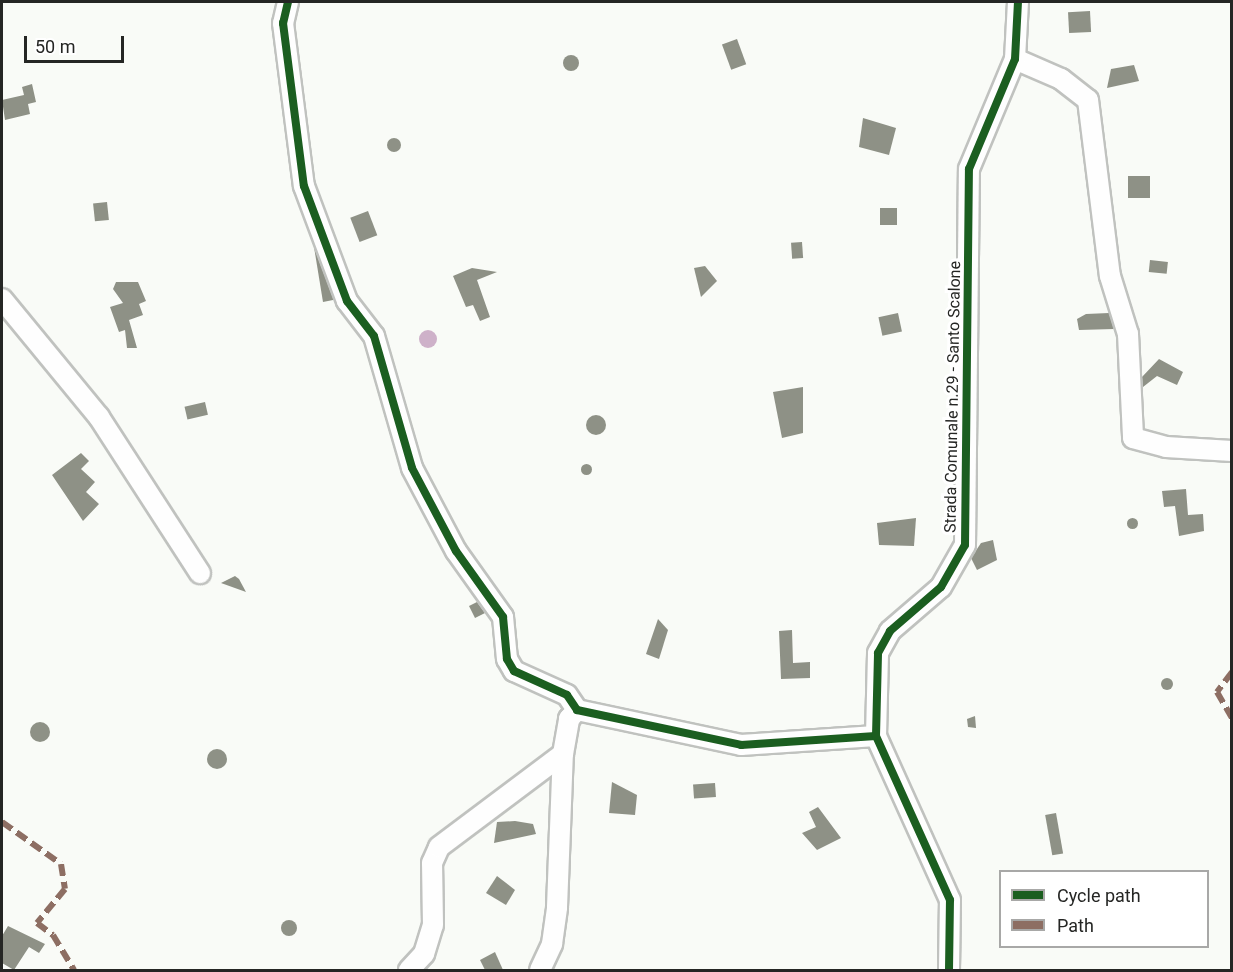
<!DOCTYPE html>
<style>
body{margin:0}
#map{position:relative;width:1233px;height:972px;overflow:hidden;background:#f9fbf7;font-family:Roboto,sans-serif}
div>[style]{position:absolute}
.water>*{inset:0;background:#ceb1c9}
.round{border-radius:50%}
.building>*{inset:0;background:#8e9186;transform-origin:0 0}
.roads{filter:drop-shadow(2px 0 #c0c2bf) drop-shadow(-2px 0 #c0c2bf) drop-shadow(0 2px #c0c2bf) drop-shadow(0 -2px #c0c2bf)}
.minor>*{height:20px;margin:-10px;padding:0 10px;transform-origin:10px;border-radius:10px;background:#fefefe}
.quiet>*{height:6px;margin-top:-3px;transform-origin:0;background:repeating-linear-gradient(90deg,#8d6e63 0 12px,transparent 0 18px)}
.cycleway>*{height:8px;margin:-4px;padding:0 4px;transform-origin:4px;border-radius:4px;background:#1b5e20}
span{translate:-50% -50%;white-space:nowrap;text-align:center;line-height:1.15;-webkit-text-stroke:6px #fff;paint-order:stroke}
.street-label{font-size:16px;color:#252624}
.frame{position:absolute;inset:0;border:3px solid #252624;pointer-events:none}
.legend{position:absolute;left:999px;top:870px;width:210px;height:78px;box-sizing:border-box;background:#fff;border:2px solid #a8a8a7;margin:0;padding:8px 10px;list-style:none;font-size:18px;color:#252624}
.legend li{display:flex;align-items:center;gap:12px;height:30px}
.legend b{width:30px;border:2px solid #a8a8a7}
.scale{position:absolute;left:24px;top:36px;width:100px;height:27px;box-sizing:border-box;border:3px solid #252624;border-top:0;padding-left:8px;font-size:18px;line-height:21px;white-space:nowrap;color:#252624;-webkit-text-stroke:4px #fff;paint-order:stroke}
</style>
<div id="map">
<div class="water">
<i class="round" style="left:419px;top:330px;width:18px;height:18px"></i>
</div>
<div class="building">
<i style="left:1090px;top:11px;width:21px;height:22px;rotate:87deg"></i>
<i style="left:737px;top:39px;width:27px;height:16px;rotate:70deg"></i>
<i class="round" style="left:563px;top:55px;width:16px;height:16px"></i>
<i style="clip-path:polygon(1134px 65px,1139px 81px,1107px 88px,1111px 69px)"></i>
<i style="clip-path:polygon(32px 84px,36px 102px,28px 104px,30px 114px,5px 120px,2px 100px,24px 95px,22px 87px)"></i>
<i style="clip-path:polygon(863px 118px,896px 128px,889px 155px,859px 147px)"></i>
<i class="round" style="left:387px;top:138px;width:14px;height:14px"></i>
<i style="left:1128px;top:176px;width:22px;height:22px"></i>
<i style="left:107px;top:202px;width:18px;height:14px;rotate:84deg"></i>
<i style="left:880px;top:208px;width:17px;height:17px"></i>
<i style="left:368px;top:211px;width:26px;height:19px;rotate:69deg"></i>
<i style="left:802px;top:242px;width:16px;height:11px;rotate:86deg"></i>
<i style="clip-path:polygon(314px 247px,333px 298px,333px 300px,323px 302px)"></i>
<i style="left:1150px;top:260px;width:18px;height:12px;rotate:6deg"></i>
<i style="clip-path:polygon(705px 266px,717px 281px,701px 297px,694px 268px)"></i>
<i style="clip-path:polygon(472px 268px,497px 272px,477px 280px,490px 317px,480px 321px,473px 305px,466px 307px,453px 276px)"></i>
<i style="clip-path:polygon(116px 282px,138px 282px,146px 301px,139px 304px,143px 315px,129px 320px,137px 348px,127px 348px,125px 330px,119px 332px,110px 307px,123px 303px,113px 289px)"></i>
<i style="left:898px;top:313px;width:19px;height:20px;rotate:78deg"></i>
<i style="clip-path:polygon(1109px 313px,1114px 329px,1079px 330px,1077px 319px,1086px 314px)"></i>
<i style="clip-path:polygon(1159px 359px,1183px 372px,1177px 385px,1157px 376px,1143px 387px,1142px 377px)"></i>
<i style="clip-path:polygon(803px 387px,803px 433px,782px 438px,773px 392px)"></i>
<i style="left:205px;top:402px;width:13px;height:21px;rotate:77deg"></i>
<i class="round" style="left:586px;top:415px;width:20px;height:20px"></i>
<i style="clip-path:polygon(81px 453px,89px 461px,81px 469px,95px 482px,86px 492px,99px 504px,83px 521px,52px 475px)"></i>
<i class="round" style="left:580.5px;top:463.5px;width:11px;height:11px"></i>
<i style="clip-path:polygon(1186px 489px,1188px 515px,1203px 514px,1204px 531px,1179px 536px,1175px 506px,1164px 507px,1162px 491px)"></i>
<i class="round" style="left:1126.5px;top:517.5px;width:11px;height:11px"></i>
<i style="clip-path:polygon(916px 518px,914px 546px,879px 545px,877px 523px)"></i>
<i style="clip-path:polygon(993px 540px,997px 560px,977px 570px,971px 558px,981px 543px)"></i>
<i style="clip-path:polygon(235px 576px,239px 579px,246px 592px,221px 583px)"></i>
<i style="clip-path:polygon(477px 602px,485px 613px,475px 618px,469px 606px)"></i>
<i style="clip-path:polygon(658px 619px,668px 630px,659px 659px,646px 654px)"></i>
<i style="clip-path:polygon(792px 630px,793px 663px,810px 662px,810px 678px,781px 679px,779px 631px)"></i>
<i class="round" style="left:1161px;top:678px;width:12px;height:12px"></i>
<i style="clip-path:polygon(975px 716px,976px 728px,968px 727px,967px 719px)"></i>
<i class="round" style="left:30px;top:722px;width:20px;height:20px"></i>
<i class="round" style="left:207px;top:749px;width:20px;height:20px"></i>
<i style="clip-path:polygon(612px 782px,637px 795px,635px 815px,609px 813px)"></i>
<i style="left:715px;top:783px;width:14px;height:22px;rotate:86deg"></i>
<i style="clip-path:polygon(818px 807px,841px 838px,817px 850px,802px 833px,816px 827px,809px 812px)"></i>
<i style="left:1056px;top:813px;width:41px;height:11px;rotate:80deg"></i>
<i style="clip-path:polygon(515px 821px,533px 824px,536px 834px,494px 843px,497px 822px)"></i>
<i style="clip-path:polygon(497px 876px,515px 890px,506px 905px,486px 893px)"></i>
<i class="round" style="left:281px;top:920px;width:16px;height:16px"></i>
<i style="clip-path:polygon(8px 926px,45px 944px,39px 953px,29px 947px,14px 970px,2px 963px,2px 936px)"></i>
<i style="clip-path:polygon(495px 952px,503px 970px,485px 970px,480px 960px)"></i>
</div>
<div class="roads">
<div class="minor">
<i style="left:288px;top:2px;width:22px;rotate:103deg"></i>
<i style="left:283px;top:23px;width:164px;rotate:82.7deg"></i>
<i style="left:304px;top:186px;width:123px;rotate:69.5deg"></i>
<i style="left:347px;top:301px;width:44px;rotate:52.4deg"></i>
<i style="left:374px;top:336px;width:137px;rotate:73.9deg"></i>
<i style="left:412px;top:468px;width:94px;rotate:62.1deg"></i>
<i style="left:456px;top:551px;width:81px;rotate:54.5deg"></i>
<i style="left:503px;top:617px;width:42px;rotate:84.6deg"></i>
<i style="left:507px;top:659px;width:14px;rotate:60deg"></i>
<i style="left:514px;top:671px;width:58px;rotate:24.4deg"></i>
<i style="left:567px;top:695px;width:18px;rotate:56deg"></i>
<i style="left:577px;top:710px;width:168px;rotate:12deg"></i>
<i style="left:741px;top:745px;width:135px;rotate:-3.8deg"></i>
<i style="left:1015px;top:59px;width:50px;rotate:23.5deg"></i>
<i style="left:1061px;top:79px;width:34px;rotate:38deg"></i>
<i style="left:1088px;top:100px;width:177px;rotate:82.9deg"></i>
<i style="left:1110px;top:276px;width:61px;rotate:72.8deg"></i>
<i style="left:1128px;top:334px;width:104px;rotate:87.2deg"></i>
<i style="left:1133px;top:438px;width:34px;rotate:15deg"></i>
<i style="left:1166px;top:447px;width:66px;rotate:3.5deg"></i>
<i style="left:2px;top:299px;width:153px;rotate:50.6deg"></i>
<i style="left:99px;top:417px;width:186px;rotate:57.1deg"></i>
<i style="left:409px;top:970px;width:22px;rotate:-47deg"></i>
<i style="left:424px;top:954px;width:30px;rotate:-73deg"></i>
<i style="left:433px;top:925px;width:62px;rotate:-90.9deg"></i>
<i style="left:432px;top:863px;width:17px;rotate:-66deg"></i>
<i style="left:439px;top:847px;width:155px;rotate:-36.9deg"></i>
<i style="left:540px;top:970px;width:29px;rotate:-65deg"></i>
<i style="left:552px;top:944px;width:37px;rotate:-82deg"></i>
<i style="left:557px;top:907px;width:153px;rotate:-87.8deg"></i>
<i style="left:563px;top:754px;width:36px;rotate:-80deg"></i>
<i style="left:569px;top:719px;width:12px;rotate:-48deg"></i>
<i style="left:949px;top:970px;width:70px;rotate:-89.2deg"></i>
<i style="left:950px;top:900px;width:180px;rotate:-114.3deg"></i>
<i style="left:876px;top:736px;width:83px;rotate:-88.6deg"></i>
<i style="left:878px;top:653px;width:25px;rotate:-61deg"></i>
<i style="left:890px;top:631px;width:67px;rotate:-40.8deg"></i>
<i style="left:941px;top:587px;width:48px;rotate:-60.3deg"></i>
<i style="left:965px;top:545px;width:376px;rotate:-89.4deg"></i>
<i style="left:969px;top:169px;width:119px;rotate:-67.3deg"></i>
<i style="left:1015px;top:59px;width:57px;rotate:-87deg"></i>
</div>
</div>
<div class="quiet">
<i style="left:1232px;top:672px;width:25px;rotate:127deg"></i>
<i style="left:1217px;top:692px;width:30px;rotate:60deg"></i>
<i style="left:2px;top:822px;width:72px;rotate:35.4deg"></i>
<i style="left:61px;top:864px;width:25px;rotate:81deg"></i>
<i style="left:65px;top:889px;width:44px;rotate:129.5deg"></i>
<i style="left:37px;top:923px;width:20px;rotate:37deg"></i>
<i style="left:53px;top:935px;width:41px;rotate:59deg"></i>
</div>
<div class="cycleway">
<i style="left:288px;top:2px;width:22px;rotate:103deg"></i>
<i style="left:283px;top:23px;width:164px;rotate:82.7deg"></i>
<i style="left:304px;top:186px;width:123px;rotate:69.5deg"></i>
<i style="left:347px;top:301px;width:44px;rotate:52.4deg"></i>
<i style="left:374px;top:336px;width:137px;rotate:73.9deg"></i>
<i style="left:412px;top:468px;width:94px;rotate:62.1deg"></i>
<i style="left:456px;top:551px;width:81px;rotate:54.5deg"></i>
<i style="left:503px;top:617px;width:42px;rotate:84.6deg"></i>
<i style="left:507px;top:659px;width:14px;rotate:60deg"></i>
<i style="left:514px;top:671px;width:58px;rotate:24.4deg"></i>
<i style="left:567px;top:695px;width:18px;rotate:56deg"></i>
<i style="left:577px;top:710px;width:168px;rotate:12deg"></i>
<i style="left:741px;top:745px;width:135px;rotate:-3.8deg"></i>
<i style="left:949px;top:970px;width:70px;rotate:-89.2deg"></i>
<i style="left:950px;top:900px;width:180px;rotate:-114.3deg"></i>
<i style="left:876px;top:736px;width:83px;rotate:-88.6deg"></i>
<i style="left:878px;top:653px;width:25px;rotate:-61deg"></i>
<i style="left:890px;top:631px;width:67px;rotate:-40.8deg"></i>
<i style="left:941px;top:587px;width:48px;rotate:-60.3deg"></i>
<i style="left:965px;top:545px;width:376px;rotate:-89.4deg"></i>
<i style="left:969px;top:169px;width:119px;rotate:-67.3deg"></i>
<i style="left:1015px;top:59px;width:57px;rotate:-87deg"></i>
</div>
<div class="street-label">
<span style="left:953px;top:397px;rotate:-89deg">Strada Comunale n.29 - Santo Scalone</span>
</div>
<div class="frame"></div>
<ul class="legend">
<li><b style="height:8px;background:#1b5e20"></b>Cycle path</li>
<li><b style="height:8px;background:#8d6e63"></b>Path</li>
</ul>
<div class="scale">50 m</div>
</div>
